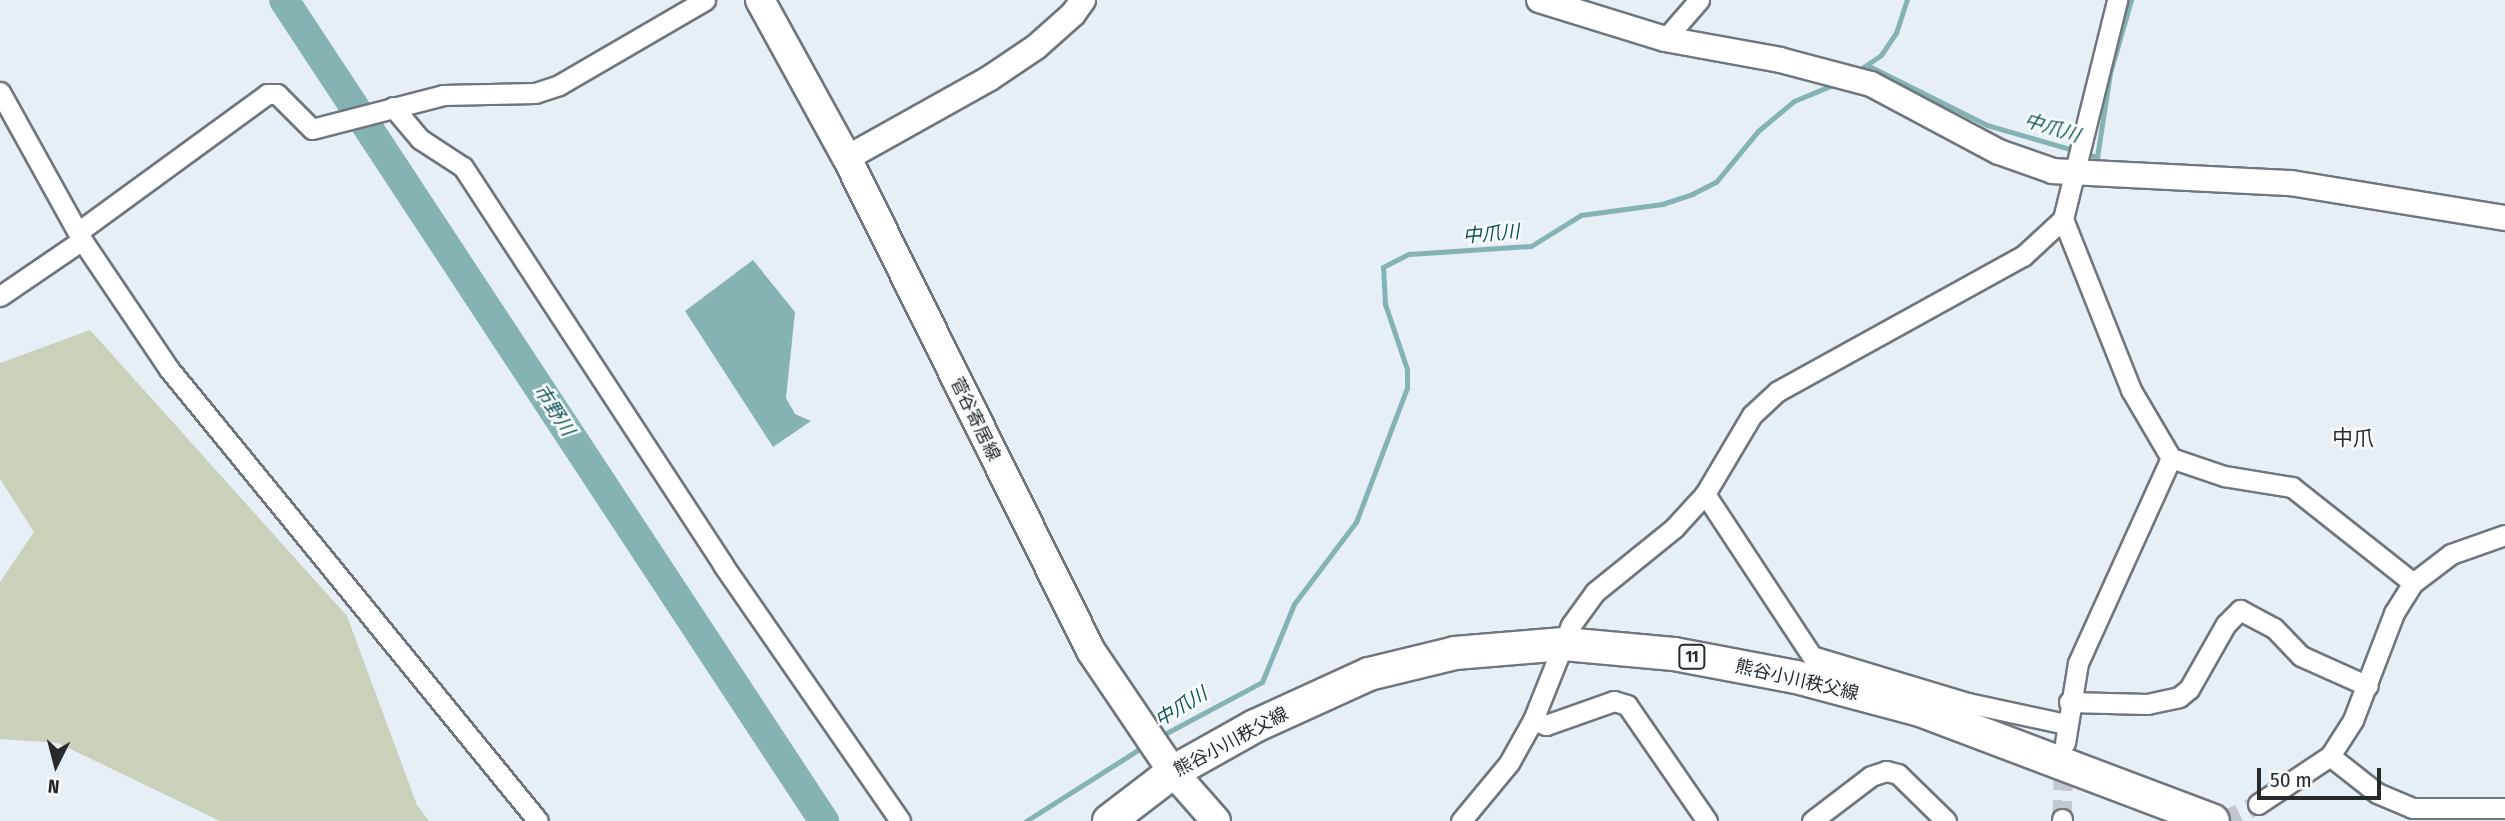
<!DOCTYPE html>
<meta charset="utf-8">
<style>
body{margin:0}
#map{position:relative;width:2505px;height:821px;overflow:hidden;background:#e6eef6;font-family:"Fira Sans Condensed","Noto Sans JP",sans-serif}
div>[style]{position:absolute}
.green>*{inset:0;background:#c8d2bb}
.water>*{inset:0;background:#85b3b4}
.stream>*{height:5px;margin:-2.5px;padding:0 2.5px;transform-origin:2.5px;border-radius:2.5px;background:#85b3b4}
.river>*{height:30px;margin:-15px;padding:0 15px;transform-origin:15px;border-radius:15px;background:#85b3b4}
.minor-tunnel>*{height:19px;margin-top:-9.5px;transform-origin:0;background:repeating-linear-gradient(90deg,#c0c7ce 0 19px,transparent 0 29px)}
.roads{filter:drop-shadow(2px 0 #6f767d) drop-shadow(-2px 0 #6f767d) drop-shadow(0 2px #6f767d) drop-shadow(0 -2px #6f767d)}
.minor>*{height:19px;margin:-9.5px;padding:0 9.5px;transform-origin:9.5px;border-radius:9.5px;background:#fff}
.tertiary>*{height:24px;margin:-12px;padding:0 12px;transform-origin:12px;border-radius:12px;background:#fff}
.secondary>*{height:28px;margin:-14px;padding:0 14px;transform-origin:14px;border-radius:14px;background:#fff}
.primary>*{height:32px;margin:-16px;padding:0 16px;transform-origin:16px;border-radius:16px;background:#fff}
span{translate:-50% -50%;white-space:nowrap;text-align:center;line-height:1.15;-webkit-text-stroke:5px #f7fbfe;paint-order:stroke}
.shield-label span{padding:2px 5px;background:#f7fbfe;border:2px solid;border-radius:5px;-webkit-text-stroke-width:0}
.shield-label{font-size:16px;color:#272a2d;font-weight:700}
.street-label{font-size:18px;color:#272a2d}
.water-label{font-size:19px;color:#0f5254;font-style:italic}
.quarter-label{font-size:21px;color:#272a2d}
.north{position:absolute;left:21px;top:730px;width:70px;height:70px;-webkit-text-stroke:5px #f7fbfe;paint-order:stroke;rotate:186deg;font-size:19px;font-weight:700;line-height:28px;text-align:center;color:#272a2d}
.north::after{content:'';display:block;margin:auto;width:24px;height:32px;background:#272a2d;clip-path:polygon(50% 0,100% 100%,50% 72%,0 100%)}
.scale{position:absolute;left:2257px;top:768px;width:124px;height:32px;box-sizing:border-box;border:4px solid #272a2d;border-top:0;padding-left:9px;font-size:21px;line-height:24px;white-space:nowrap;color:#272a2d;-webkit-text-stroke:5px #f7fbfe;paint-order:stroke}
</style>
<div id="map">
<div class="green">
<i style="clip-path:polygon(90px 330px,347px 616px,417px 805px,429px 821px,220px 821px,58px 743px,0 739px,0 582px,34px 532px,0 479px,0 363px)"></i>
</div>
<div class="water">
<i style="clip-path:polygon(753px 260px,795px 312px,786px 398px,795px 414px,811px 421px,773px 447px,685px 311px)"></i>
</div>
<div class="stream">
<i style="left:1867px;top:65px;width:134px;rotate:26.6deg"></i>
<i style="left:1987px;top:125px;width:115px;rotate:16.2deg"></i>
<i style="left:2097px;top:157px;width:85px;rotate:-81.2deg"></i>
<i style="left:2110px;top:73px;width:76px;rotate:-74deg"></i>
<i style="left:1856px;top:72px;width:30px;rotate:-34deg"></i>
<i style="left:1881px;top:55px;width:27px;rotate:-56deg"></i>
<i style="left:1896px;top:33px;width:35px;rotate:-72deg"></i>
<i style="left:1159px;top:737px;width:117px;rotate:-28.1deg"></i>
<i style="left:1262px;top:682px;width:84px;rotate:-67.7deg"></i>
<i style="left:1294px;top:604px;width:103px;rotate:-52.9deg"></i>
<i style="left:1356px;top:522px;width:143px;rotate:-69.2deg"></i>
<i style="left:1407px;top:388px;width:19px;rotate:-90deg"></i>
<i style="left:1407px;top:369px;width:69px;rotate:-108.7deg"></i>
<i style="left:1385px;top:304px;width:37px;rotate:-93deg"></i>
<i style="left:1383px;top:267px;width:29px;rotate:-27deg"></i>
<i style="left:1409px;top:254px;width:122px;rotate:-3.8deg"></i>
<i style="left:1531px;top:246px;width:59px;rotate:-31.8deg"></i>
<i style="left:1581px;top:215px;width:82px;rotate:-7.7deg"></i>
<i style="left:1662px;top:204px;width:32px;rotate:-18deg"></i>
<i style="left:1692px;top:194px;width:27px;rotate:-27deg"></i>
<i style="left:1716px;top:182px;width:66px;rotate:-50.5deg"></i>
<i style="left:1758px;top:131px;width:47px;rotate:-39.8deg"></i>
<i style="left:1794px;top:101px;width:44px;rotate:-22.5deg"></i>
<i style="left:1026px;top:821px;width:140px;rotate:-32.4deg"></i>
</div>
<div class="river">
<i style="left:284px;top:0;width:983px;rotate:56.67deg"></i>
</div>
<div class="minor-tunnel">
<i style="left:2062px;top:819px;width:62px;rotate:-88.2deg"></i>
<i style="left:2222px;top:821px;width:40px;rotate:-25deg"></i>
</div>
<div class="roads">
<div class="minor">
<i style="left:1665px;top:39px;width:52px;rotate:-48.9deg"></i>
<i style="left:0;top:92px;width:169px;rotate:61deg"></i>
<i style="left:82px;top:240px;width:156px;rotate:56deg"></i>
<i style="left:169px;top:369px;width:583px;rotate:50.77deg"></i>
<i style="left:393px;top:107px;width:42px;rotate:49.8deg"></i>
<i style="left:420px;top:139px;width:51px;rotate:33.1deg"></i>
<i style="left:463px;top:167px;width:475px;rotate:56.8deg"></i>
<i style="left:723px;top:565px;width:311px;rotate:55.3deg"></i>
<i style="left:2063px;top:219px;width:184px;rotate:68.3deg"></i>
<i style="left:2131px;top:390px;width:79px;rotate:59.5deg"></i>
<i style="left:2171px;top:458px;width:56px;rotate:18.8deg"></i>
<i style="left:2224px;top:476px;width:69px;rotate:9.2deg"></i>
<i style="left:2292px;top:487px;width:154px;rotate:38.4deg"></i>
<i style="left:78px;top:232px;width:234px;rotate:-36.1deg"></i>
<i style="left:267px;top:94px;width:10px"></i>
<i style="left:277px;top:94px;width:49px;rotate:45deg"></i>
<i style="left:312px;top:129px;width:135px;rotate:-14.5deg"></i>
<i style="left:443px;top:95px;width:92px;rotate:-1.2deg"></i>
<i style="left:535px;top:93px;width:25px;rotate:-18deg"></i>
<i style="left:559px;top:85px;width:169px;rotate:-30.2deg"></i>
<i style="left:0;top:296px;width:99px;rotate:-34.3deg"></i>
<i style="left:1705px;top:494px;width:194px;rotate:56.6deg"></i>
<i style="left:1812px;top:656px;width:163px;rotate:16.8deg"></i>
<i style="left:1968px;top:703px;width:100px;rotate:12.1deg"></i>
<i style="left:2069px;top:702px;width:78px;rotate:1.5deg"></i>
<i style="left:2147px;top:704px;width:33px;rotate:-12deg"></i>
<i style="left:2179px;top:697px;width:13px;rotate:-39deg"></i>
<i style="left:2189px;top:689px;width:75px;rotate:-60.4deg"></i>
<i style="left:2226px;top:624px;width:20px;rotate:-45deg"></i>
<i style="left:2240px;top:610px;width:38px;rotate:28deg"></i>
<i style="left:2274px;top:628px;width:39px;rotate:46deg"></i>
<i style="left:2301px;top:656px;width:73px;rotate:24.1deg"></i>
<i style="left:1533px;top:720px;width:14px;rotate:21deg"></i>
<i style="left:1546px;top:725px;width:72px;rotate:-19.4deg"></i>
<i style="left:1614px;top:701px;width:14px;rotate:17deg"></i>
<i style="left:1627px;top:705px;width:141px;rotate:55.4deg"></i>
<i style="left:2065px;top:743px;width:81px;rotate:-80.8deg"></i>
<i style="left:2078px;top:663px;width:225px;rotate:-65.6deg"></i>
<i style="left:2330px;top:756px;width:60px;rotate:38.2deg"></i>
<i style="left:2377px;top:793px;width:38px;rotate:23deg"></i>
<i style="left:2412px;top:808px;width:93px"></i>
<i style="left:2258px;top:804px;width:87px;rotate:-33.7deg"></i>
<i style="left:2330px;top:756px;width:43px;rotate:-57.4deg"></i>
<i style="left:2353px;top:720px;width:115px;rotate:-69deg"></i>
<i style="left:2394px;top:613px;width:36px;rotate:-58deg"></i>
<i style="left:2413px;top:583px;width:48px;rotate:-37.3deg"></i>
<i style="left:2451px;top:554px;width:57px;rotate:-19.4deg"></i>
<i style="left:2062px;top:819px;width:2px;rotate:90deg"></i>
<i style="left:1461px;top:821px;width:75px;rotate:-50.4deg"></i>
<i style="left:1509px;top:763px;width:49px;rotate:-60.8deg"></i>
<i style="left:1533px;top:720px;width:102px;rotate:-68.2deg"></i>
<i style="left:1571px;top:625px;width:41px;rotate:-54deg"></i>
<i style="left:1595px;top:592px;width:102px;rotate:-39deg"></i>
<i style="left:1674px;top:528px;width:46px;rotate:-47.6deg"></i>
<i style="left:1705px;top:494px;width:92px;rotate:-59.3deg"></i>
<i style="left:1752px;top:415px;width:35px;rotate:-43deg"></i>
<i style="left:1778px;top:391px;width:280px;rotate:-28.9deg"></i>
<i style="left:2023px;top:256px;width:54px;rotate:-42.8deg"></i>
<i style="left:2063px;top:219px;width:226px;rotate:-76.1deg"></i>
<i style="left:1812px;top:821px;width:74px;rotate:-37.3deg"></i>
<i style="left:1871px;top:776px;width:16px;rotate:-18deg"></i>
<i style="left:1886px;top:771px;width:12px;rotate:14deg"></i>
<i style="left:1898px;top:774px;width:67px;rotate:44.4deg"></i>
</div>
<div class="tertiary">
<i style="left:1539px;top:0;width:132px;rotate:17.2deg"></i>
<i style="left:1665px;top:39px;width:117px;rotate:10.3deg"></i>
<i style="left:1780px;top:60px;width:94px;rotate:14.8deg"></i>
<i style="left:1871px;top:84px;width:145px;rotate:28deg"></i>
<i style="left:1999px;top:152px;width:57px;rotate:19.4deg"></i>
<i style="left:2053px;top:171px;width:238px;rotate:2.9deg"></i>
<i style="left:2291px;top:183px;width:217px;rotate:9.3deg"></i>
<i style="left:847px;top:158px;width:164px;rotate:-29.2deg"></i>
<i style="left:990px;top:78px;width:55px;rotate:-34deg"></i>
<i style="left:1036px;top:47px;width:50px;rotate:-41.7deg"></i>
<i style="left:1073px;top:14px;width:17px;rotate:-54deg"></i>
</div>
<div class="secondary">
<i style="left:760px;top:0;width:180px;rotate:61.2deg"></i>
<i style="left:847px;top:158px;width:550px;rotate:63.67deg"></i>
<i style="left:1091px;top:651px;width:146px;rotate:55.9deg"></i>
<i style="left:1173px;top:772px;width:65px;rotate:48.7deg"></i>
</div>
<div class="primary">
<i style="left:1109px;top:821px;width:81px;rotate:-37.4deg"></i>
<i style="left:1173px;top:772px;width:94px;rotate:-29.3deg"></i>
<i style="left:1255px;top:726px;width:125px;rotate:-24.5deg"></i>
<i style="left:1369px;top:674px;width:89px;rotate:-13.7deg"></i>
<i style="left:1455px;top:653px;width:109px;rotate:-4.7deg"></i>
<i style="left:1564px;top:644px;width:110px;rotate:5.2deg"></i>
<i style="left:1674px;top:654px;width:124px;rotate:10.7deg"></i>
<i style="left:1796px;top:677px;width:128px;rotate:14.9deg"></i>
<i style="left:1920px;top:710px;width:313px;rotate:20.7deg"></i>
</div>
</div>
<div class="shield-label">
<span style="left:1692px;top:657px">11</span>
</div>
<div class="street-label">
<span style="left:975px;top:419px;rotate:64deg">菅谷寄居線</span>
<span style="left:1797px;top:680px;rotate:13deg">熊谷小川秩父線</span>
<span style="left:1231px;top:742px;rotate:-28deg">熊谷小川秩父線</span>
</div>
<div class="water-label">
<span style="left:2052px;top:128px;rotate:17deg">中爪川</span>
<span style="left:1491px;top:234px;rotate:-5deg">中爪川</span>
<span style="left:554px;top:410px;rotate:57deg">市野川</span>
<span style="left:1181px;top:707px;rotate:-31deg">中爪川</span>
</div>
<div class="quarter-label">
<span style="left:2353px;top:438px">中爪</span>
</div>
<div class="north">N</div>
<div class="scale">50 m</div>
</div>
